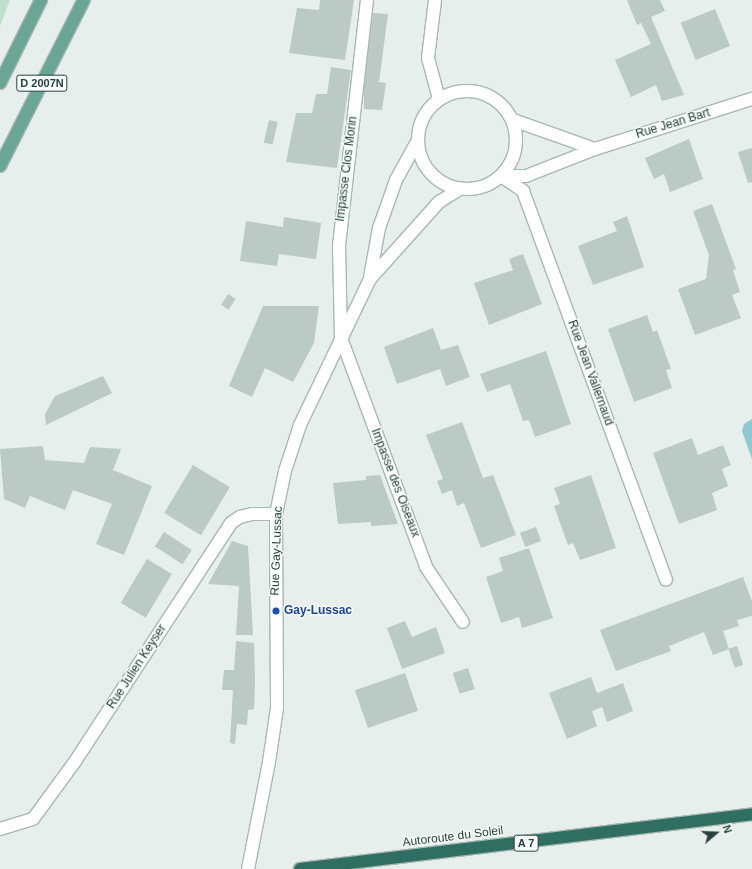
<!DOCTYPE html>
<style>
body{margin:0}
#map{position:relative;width:752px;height:869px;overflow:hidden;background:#e6efeb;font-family:Helvetica,sans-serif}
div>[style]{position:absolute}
.green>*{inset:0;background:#bfe0c8}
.water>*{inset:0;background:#8ec9d4}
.building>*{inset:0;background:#bbcac4;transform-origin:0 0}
.roads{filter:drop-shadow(1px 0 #a8b8b2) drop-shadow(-1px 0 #a8b8b2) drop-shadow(0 1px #a8b8b2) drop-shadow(0 -1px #a8b8b2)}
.lane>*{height:12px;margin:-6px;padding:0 6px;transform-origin:6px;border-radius:6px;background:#fff}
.street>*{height:12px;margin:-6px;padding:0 6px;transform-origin:6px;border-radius:6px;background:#fff}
.secondary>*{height:12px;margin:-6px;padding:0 6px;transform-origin:6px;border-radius:6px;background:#fff}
.secondary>.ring{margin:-6px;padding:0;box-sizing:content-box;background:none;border:12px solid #fff;border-radius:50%}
.primary>*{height:12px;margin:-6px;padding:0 6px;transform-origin:6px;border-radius:6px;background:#6aa596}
.highway>*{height:12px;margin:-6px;padding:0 6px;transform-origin:6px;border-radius:6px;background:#2f6f62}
.dots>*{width:11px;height:11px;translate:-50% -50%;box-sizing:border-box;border:2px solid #f7fbf9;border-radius:50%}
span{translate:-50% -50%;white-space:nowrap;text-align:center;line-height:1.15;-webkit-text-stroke:3px #f7fbf9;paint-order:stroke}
.shield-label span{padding:1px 3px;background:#f7fbf9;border:1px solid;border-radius:3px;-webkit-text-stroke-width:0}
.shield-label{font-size:11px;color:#24423a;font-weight:700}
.street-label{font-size:12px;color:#24423a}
.transit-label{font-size:12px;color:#164399;font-weight:700}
.left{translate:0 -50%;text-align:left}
.north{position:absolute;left:696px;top:813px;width:40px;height:40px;-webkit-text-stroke:3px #f7fbf9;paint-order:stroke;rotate:71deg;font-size:11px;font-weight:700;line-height:16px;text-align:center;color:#24423a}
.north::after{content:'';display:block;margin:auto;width:14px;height:18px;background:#24423a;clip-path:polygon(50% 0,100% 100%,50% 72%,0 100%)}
</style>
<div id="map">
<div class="green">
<i style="clip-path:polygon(0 0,10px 0,0 26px)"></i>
</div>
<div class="water">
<i style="clip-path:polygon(752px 419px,752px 459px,742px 431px,744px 424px)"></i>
</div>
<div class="building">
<i style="clip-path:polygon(320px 0,354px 0,345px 60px,289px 53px,297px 8px,319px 10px)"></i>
<i style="clip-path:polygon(627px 0,660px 0,665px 11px,651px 17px,684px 95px,662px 101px,656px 85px,631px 97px,615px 60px,651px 44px,641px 23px,637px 25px)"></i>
<i style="left:715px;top:9px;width:40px;height:37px;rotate:68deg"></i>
<i style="clip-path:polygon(373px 13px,388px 14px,379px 82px,386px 83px,382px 110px,364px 109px,364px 80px)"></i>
<i style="clip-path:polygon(331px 67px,351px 70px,337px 168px,286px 162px,296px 113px,312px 113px,316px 94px,327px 94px)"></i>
<i style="left:269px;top:120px;width:9px;height:23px;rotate:13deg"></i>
<i style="clip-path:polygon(689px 139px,703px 179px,670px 192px,664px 174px,654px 179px,645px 158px)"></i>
<i style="clip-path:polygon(752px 148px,752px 182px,748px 183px,738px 152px)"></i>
<i style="clip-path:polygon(712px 204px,736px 269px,733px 270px,740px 292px,732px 295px,741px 318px,695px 335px,678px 289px,706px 279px,709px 255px,693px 211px)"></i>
<i style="clip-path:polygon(627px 216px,644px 267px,593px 285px,578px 246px,617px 231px,613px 222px)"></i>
<i style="clip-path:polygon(284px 217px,321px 223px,316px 259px,279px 254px,277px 266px,240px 261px,246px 221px,283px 227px)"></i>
<i style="clip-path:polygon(523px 254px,542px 304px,489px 325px,474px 283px,513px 270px,509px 259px)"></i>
<i style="left:228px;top:294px;width:9px;height:13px;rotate:32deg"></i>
<i style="clip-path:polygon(263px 306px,319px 306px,314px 343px,293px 382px,265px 368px,252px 397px,229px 386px)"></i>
<i style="clip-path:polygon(647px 315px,653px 332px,657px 330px,671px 369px,666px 370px,672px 388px,634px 402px,608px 329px)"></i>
<i style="clip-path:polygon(433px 328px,441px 350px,458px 345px,470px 377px,446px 386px,440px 369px,397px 384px,384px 347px)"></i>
<i style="clip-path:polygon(546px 351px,571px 424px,535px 437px,529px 420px,523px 421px,510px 384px,487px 392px,480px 374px)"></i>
<i style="clip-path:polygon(103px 376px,112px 393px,46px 425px,45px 414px,55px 396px)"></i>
<i style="clip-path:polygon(462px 422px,483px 478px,493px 475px,516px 535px,481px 548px,464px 503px,457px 506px,452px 490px,442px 494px,437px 481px,443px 479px,426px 435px)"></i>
<i style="clip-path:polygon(692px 438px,698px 455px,723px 445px,731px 465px,722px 469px,728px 486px,712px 493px,717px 510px,679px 524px,653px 453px)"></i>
<i style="clip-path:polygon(43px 446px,45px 460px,84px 463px,90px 447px,121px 449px,113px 470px,152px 486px,124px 555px,96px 544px,112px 504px,73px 490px,65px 510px,30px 496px,25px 508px,4px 499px,0 449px)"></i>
<i style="left:193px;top:465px;width:43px;height:56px;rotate:31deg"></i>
<i style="clip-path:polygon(380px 475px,398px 524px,371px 526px,371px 522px,338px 524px,333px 483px,366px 480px,366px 476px)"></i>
<i style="clip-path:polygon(591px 475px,616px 548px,580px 560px,573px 543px,568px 545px,554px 506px,560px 504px,554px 488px)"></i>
<i style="left:536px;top:527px;width:15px;height:17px;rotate:70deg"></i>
<i style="left:164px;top:532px;width:33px;height:17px;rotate:33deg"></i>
<i style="clip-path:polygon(232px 541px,248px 546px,253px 635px,236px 635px,239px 586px,208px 584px)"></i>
<i style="clip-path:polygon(529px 548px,553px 618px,522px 628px,519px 617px,501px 623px,486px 577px,503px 571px,499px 558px)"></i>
<i style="left:147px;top:559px;width:29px;height:51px;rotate:31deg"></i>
<i style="clip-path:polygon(743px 577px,752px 601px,752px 616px,737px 620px,739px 626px,723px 631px,729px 649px,713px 655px,704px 632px,669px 646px,671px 651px,616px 671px,600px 630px)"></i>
<i style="clip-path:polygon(405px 621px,412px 637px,436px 627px,445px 653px,402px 669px,387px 628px)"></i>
<i style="clip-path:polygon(236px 641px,254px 643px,255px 682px,254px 709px,248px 710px,247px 725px,237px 724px,235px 744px,230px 743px,233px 690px,222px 690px,224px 670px,234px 670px)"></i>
<i style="left:737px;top:646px;width:20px;height:9px;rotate:72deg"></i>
<i style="left:468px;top:668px;width:22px;height:16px;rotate:72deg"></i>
<i style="left:405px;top:673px;width:40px;height:53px;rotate:71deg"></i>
<i style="clip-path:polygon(591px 677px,597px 693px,623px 683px,633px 711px,607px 722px,602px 707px,592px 711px,597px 726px,567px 739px,549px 693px)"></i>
</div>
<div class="roads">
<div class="lane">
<i style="left:367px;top:0;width:246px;rotate:96.5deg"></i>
<i style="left:339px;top:244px;width:94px;rotate:88.8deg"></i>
<i style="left:341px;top:338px;width:244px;rotate:69.6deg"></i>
<i style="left:426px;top:567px;width:66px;rotate:56.1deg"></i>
</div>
<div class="street">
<i style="left:501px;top:176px;width:27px;rotate:34deg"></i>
<i style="left:523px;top:191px;width:414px;rotate:69.8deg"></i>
<i style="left:0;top:829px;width:34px;rotate:-17deg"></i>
<i style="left:33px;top:819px;width:69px;rotate:-53.8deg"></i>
<i style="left:74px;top:763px;width:287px;rotate:-56.8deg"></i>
<i style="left:231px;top:523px;width:11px;rotate:-34deg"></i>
<i style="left:240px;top:517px;width:12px;rotate:-14deg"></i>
<i style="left:252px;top:514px;width:24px"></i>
</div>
<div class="secondary">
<i style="left:435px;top:0;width:58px;rotate:96.9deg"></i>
<i style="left:428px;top:58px;width:42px;rotate:75deg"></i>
<i class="ring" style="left:418px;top:91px;width:86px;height:86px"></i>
<i style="left:513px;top:120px;width:87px;rotate:19.5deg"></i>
<i style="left:501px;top:176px;width:25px"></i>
<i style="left:526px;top:176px;width:74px;rotate:-21.4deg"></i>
<i style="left:595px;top:149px;width:165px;rotate:-17.7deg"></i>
<i style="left:370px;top:277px;width:50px;rotate:-79.6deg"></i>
<i style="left:379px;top:228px;width:51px;rotate:-70.5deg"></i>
<i style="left:396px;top:180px;width:46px;rotate:-61.2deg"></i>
<i style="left:248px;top:869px;width:109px;rotate:-78.9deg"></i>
<i style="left:269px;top:762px;width:55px;rotate:-81.6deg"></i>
<i style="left:277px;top:708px;width:194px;rotate:-90.3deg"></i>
<i style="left:276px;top:514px;width:44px;rotate:-78.2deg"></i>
<i style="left:285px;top:471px;width:48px;rotate:-71.9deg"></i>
<i style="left:300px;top:425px;width:162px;rotate:-64.4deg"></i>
<i style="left:370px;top:279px;width:103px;rotate:-48.1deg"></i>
<i style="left:439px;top:202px;width:25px;rotate:-32deg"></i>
</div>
<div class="primary">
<i style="left:0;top:83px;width:93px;rotate:-63.7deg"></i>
<i style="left:0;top:166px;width:186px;rotate:-63.2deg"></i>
</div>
<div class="highway">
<i style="left:300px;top:869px;width:455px;rotate:-6.9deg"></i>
</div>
</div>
<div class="dots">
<i style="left:276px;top:611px;background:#1a4fb4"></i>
</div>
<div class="shield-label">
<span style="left:42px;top:83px">D 2007N</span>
<span style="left:526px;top:843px">A 7</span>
</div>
<div class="street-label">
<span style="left:673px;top:124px;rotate:-17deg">Rue Jean Bart</span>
<span style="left:347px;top:169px;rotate:-83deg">Impasse Clos Morin</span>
<span style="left:590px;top:373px;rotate:70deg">Rue Jean Vallernaud</span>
<span style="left:395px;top:483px;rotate:69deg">Impasse des Oiseaux</span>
<span style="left:277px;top:551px;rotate:-88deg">Rue Gay-Lussac</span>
<span style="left:137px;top:667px;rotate:-57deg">Rue Julien Keyser</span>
<span style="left:453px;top:837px;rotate:-7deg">Autoroute du Soleil</span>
</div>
<div class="transit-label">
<span class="left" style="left:284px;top:611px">Gay-Lussac</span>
</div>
<div class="north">N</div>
</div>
